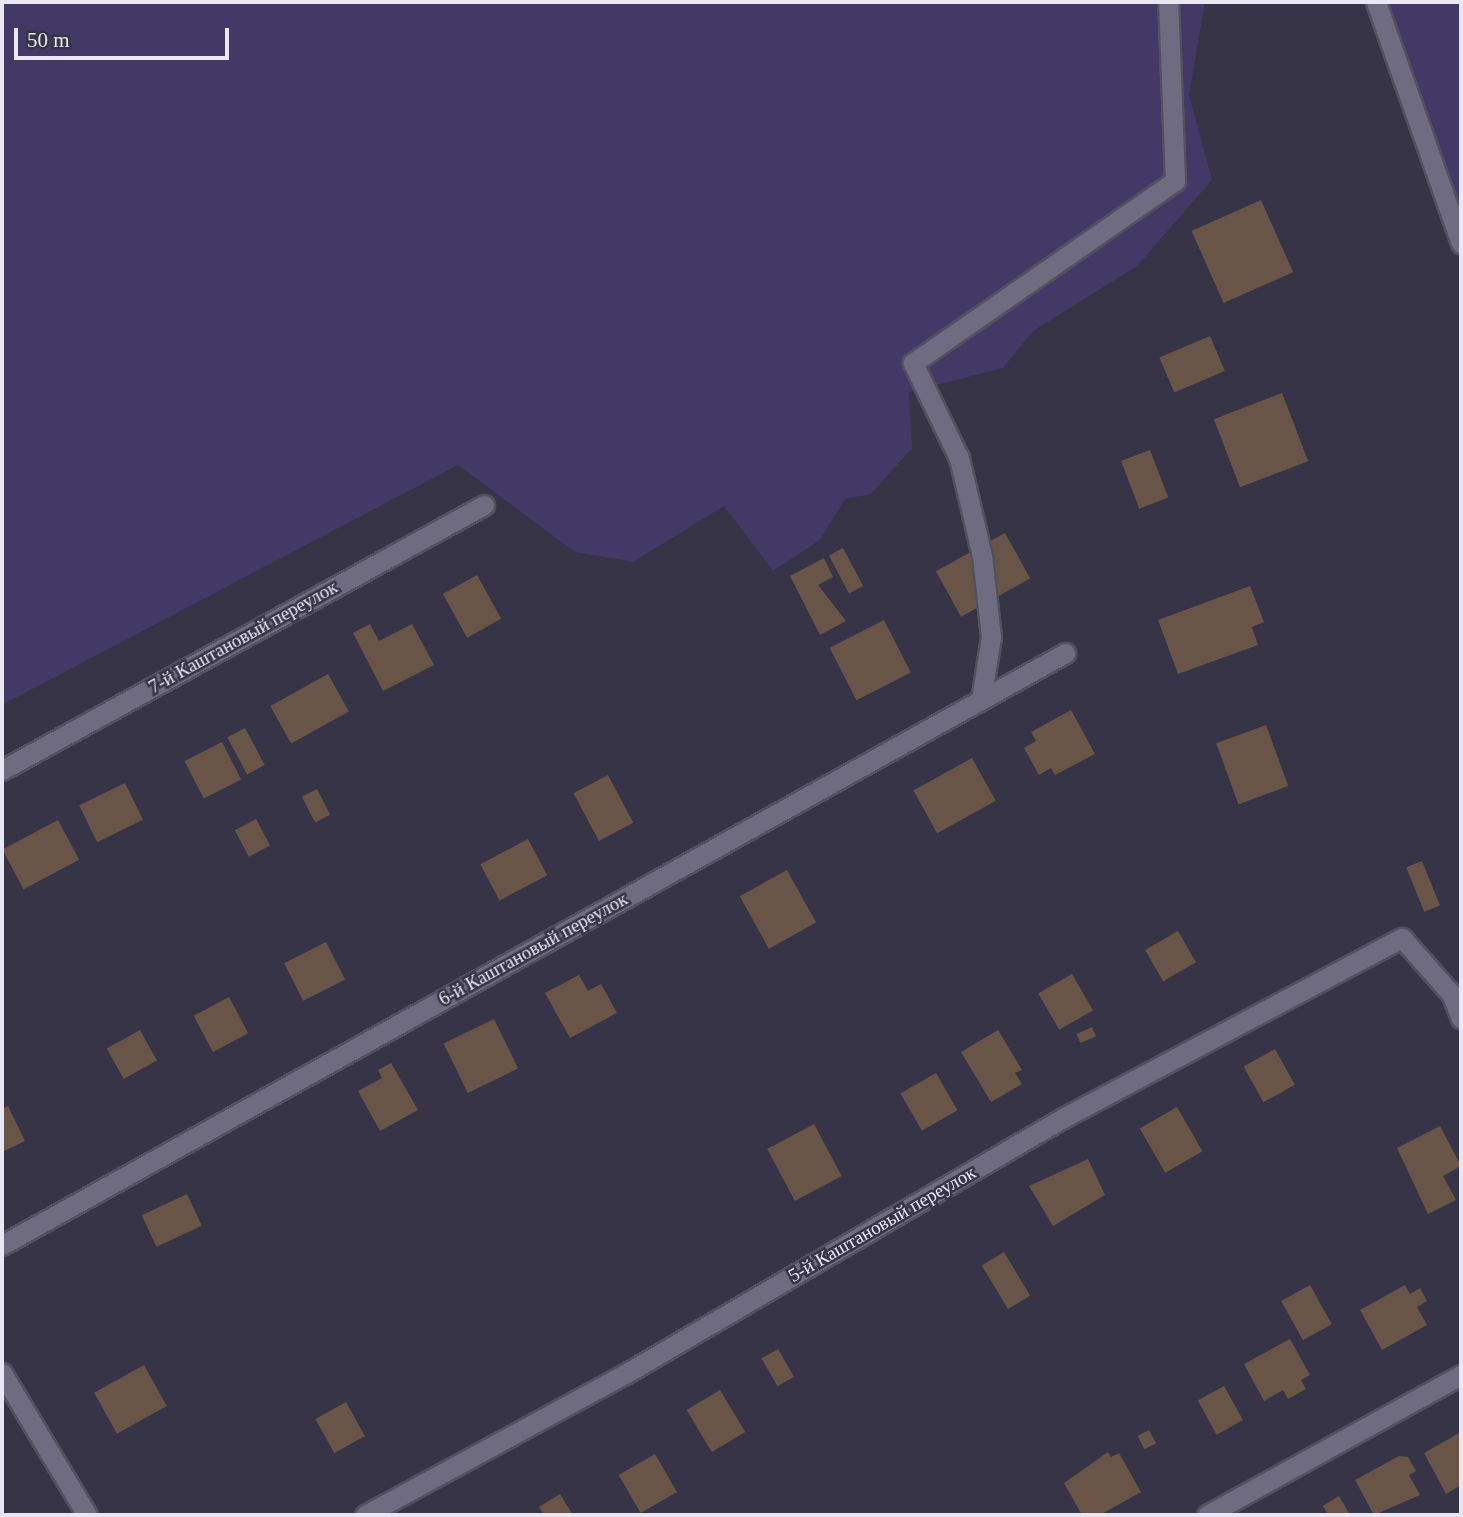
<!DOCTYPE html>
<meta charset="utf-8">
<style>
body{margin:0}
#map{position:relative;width:1463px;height:1517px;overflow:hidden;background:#363446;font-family:"Times New Roman",serif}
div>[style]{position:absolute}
.green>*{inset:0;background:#423967}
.building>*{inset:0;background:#685547;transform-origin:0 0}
.roads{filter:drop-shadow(2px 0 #535060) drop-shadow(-2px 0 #535060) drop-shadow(0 2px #535060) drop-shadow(0 -2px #535060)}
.minor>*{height:19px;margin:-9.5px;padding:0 9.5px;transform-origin:9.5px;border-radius:9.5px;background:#6f6c81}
span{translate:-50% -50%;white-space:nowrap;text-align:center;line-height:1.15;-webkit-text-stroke:5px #363446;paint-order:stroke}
.street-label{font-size:19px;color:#e8e7f3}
.frame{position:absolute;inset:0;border:4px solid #e8e7f3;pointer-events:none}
.scale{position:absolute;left:14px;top:28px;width:215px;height:32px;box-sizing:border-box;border:4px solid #e8e7f3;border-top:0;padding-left:9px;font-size:21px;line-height:24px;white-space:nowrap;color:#e8e7f3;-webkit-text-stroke:5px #363446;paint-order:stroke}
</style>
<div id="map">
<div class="green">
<i style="clip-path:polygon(2px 2px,1205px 2px,1189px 95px,1212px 180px,1137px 266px,1033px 331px,1003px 368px,909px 392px,912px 448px,871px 494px,845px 499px,820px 540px,773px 571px,724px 506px,633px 562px,575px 552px,458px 465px,2px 705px)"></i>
<i style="clip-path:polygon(1382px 2px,1461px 2px,1461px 209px,1430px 120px,1413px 105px)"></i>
</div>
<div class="building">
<i style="left:1261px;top:200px;width:79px;height:76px;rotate:66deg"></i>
<i style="left:1210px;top:336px;width:38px;height:55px;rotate:67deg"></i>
<i style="left:1282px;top:393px;width:73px;height:73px;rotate:69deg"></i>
<i style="left:1150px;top:450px;width:51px;height:31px;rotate:69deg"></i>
<i style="left:1005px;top:533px;width:52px;height:79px;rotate:61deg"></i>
<i style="left:843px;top:548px;width:43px;height:16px;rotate:62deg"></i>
<i style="clip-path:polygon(824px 558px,833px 577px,818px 585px,846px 621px,820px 635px,790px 576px)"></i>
<i style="left:477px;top:575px;width:50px;height:39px;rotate:61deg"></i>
<i style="clip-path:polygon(1250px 586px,1264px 622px,1252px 627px,1258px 645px,1178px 674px,1158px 620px)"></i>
<i style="left:884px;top:620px;width:59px;height:61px;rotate:63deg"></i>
<i style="clip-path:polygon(370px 624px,379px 641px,412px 624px,434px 665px,383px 691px,353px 633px)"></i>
<i style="left:328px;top:674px;width:43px;height:66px;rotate:61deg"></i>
<i style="clip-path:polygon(1071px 710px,1095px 754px,1055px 775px,1051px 768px,1039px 775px,1024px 748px,1036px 741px,1031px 732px)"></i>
<i style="left:1266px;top:725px;width:65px;height:53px;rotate:70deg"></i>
<i style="left:245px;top:728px;width:42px;height:20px;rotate:62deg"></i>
<i style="left:222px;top:742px;width:42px;height:42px;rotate:63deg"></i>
<i style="left:972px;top:758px;width:49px;height:67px;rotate:61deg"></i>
<i style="left:608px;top:775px;width:54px;height:39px;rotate:62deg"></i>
<i style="left:125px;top:783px;width:41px;height:51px;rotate:64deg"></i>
<i style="left:317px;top:789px;width:29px;height:17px;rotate:63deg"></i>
<i style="left:256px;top:819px;width:30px;height:24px;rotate:62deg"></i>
<i style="left:58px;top:820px;width:45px;height:63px;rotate:62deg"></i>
<i style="left:528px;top:839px;width:41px;height:54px;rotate:62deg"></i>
<i style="left:1422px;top:861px;width:48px;height:17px;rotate:68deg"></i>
<i style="left:787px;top:870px;width:60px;height:54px;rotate:61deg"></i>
<i style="left:1178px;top:931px;width:36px;height:38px;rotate:60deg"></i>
<i style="left:326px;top:942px;width:42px;height:47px;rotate:63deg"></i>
<i style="left:1072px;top:974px;width:42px;height:39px;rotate:60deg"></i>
<i style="clip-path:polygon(579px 975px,588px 991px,601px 984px,617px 1013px,570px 1038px,545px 993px)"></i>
<i style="left:229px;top:997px;width:41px;height:40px;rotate:62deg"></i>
<i style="left:494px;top:1019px;width:55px;height:56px;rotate:64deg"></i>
<i style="left:1092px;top:1027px;width:10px;height:17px;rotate:66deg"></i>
<i style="left:140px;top:1030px;width:35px;height:38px;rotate:61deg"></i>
<i style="clip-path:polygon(998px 1030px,1022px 1070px,1015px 1073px,1022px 1084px,991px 1102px,961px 1052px)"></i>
<i style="left:1275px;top:1049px;width:41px;height:36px;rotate:61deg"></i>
<i style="clip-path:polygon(391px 1063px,418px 1110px,380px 1131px,358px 1091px,382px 1078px,378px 1070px)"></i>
<i style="left:936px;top:1073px;width:43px;height:41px;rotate:60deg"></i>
<i style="clip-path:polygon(8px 1106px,25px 1141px,2px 1152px,2px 1109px)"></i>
<i style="left:1177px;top:1107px;width:51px;height:43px;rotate:60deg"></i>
<i style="left:814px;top:1124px;width:59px;height:53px;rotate:62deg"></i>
<i style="clip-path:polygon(1440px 1126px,1461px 1166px,1443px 1176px,1456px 1200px,1428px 1214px,1397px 1148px)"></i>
<i style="clip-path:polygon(1088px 1159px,1105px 1195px,1053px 1226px,1029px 1186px)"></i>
<i style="left:187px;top:1194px;width:35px;height:50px;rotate:65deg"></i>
<i style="left:1004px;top:1252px;width:51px;height:26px;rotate:59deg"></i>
<i style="left:1310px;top:1285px;width:45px;height:33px;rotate:61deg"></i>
<i style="clip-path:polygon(1405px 1285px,1410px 1294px,1420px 1288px,1427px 1301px,1417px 1307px,1427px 1325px,1382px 1350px,1360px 1310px)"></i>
<i style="clip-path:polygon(1290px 1339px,1310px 1375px,1301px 1380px,1306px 1389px,1288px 1399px,1283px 1390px,1264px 1401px,1244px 1364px)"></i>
<i style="left:778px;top:1349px;width:32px;height:19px;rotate:60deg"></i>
<i style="left:144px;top:1365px;width:47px;height:57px;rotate:61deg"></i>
<i style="left:1224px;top:1386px;width:39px;height:30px;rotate:61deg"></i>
<i style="left:720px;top:1390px;width:49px;height:39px;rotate:59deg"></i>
<i style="left:346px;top:1402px;width:39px;height:35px;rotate:61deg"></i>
<i style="left:1149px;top:1430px;width:15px;height:13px;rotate:62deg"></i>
<i style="clip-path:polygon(1461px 1432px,1461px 1485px,1446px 1494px,1424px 1453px)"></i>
<i style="clip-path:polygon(1108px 1452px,1111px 1457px,1119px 1453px,1141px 1492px,1100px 1515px,1082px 1515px,1064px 1483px)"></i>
<i style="left:655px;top:1454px;width:44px;height:42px;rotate:60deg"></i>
<i style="clip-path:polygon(1399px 1456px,1408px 1457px,1416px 1471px,1409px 1475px,1420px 1495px,1374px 1515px,1355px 1480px)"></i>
<i style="clip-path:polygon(560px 1494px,573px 1515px,544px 1515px,539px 1507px)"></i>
<i style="clip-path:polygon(1339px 1496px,1350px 1515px,1328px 1515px,1323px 1506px)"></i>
</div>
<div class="roads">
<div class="minor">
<i style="left:1376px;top:2px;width:256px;rotate:70.6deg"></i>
<i style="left:981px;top:700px;width:64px;rotate:-81deg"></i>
<i style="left:991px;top:637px;width:81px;rotate:-96.3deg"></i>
<i style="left:982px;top:556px;width:101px;rotate:-103.2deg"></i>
<i style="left:959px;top:458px;width:106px;rotate:-115.8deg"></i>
<i style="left:913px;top:363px;width:319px;rotate:-34.8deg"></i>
<i style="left:1175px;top:181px;width:179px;rotate:-92.2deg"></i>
<i style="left:2px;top:770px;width:550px;rotate:-28.8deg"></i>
<i style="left:2px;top:1245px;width:1217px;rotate:-29.11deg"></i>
<i style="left:2px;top:1373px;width:165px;rotate:59.1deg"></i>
<i style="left:365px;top:1515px;width:296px;rotate:-28.5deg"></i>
<i style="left:625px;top:1374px;width:507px;rotate:-30.31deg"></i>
<i style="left:1063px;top:1118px;width:384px;rotate:-28deg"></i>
<i style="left:1402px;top:938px;width:76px;rotate:48.7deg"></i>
<i style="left:1452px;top:995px;width:25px;rotate:69deg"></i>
<i style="left:1207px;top:1515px;width:290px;rotate:-28.9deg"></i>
</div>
</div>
<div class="street-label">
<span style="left:243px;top:637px;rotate:-29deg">7-й Каштановый переулок</span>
<span style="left:533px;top:949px;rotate:-29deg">6-й Каштановый переулок</span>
<span style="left:882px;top:1224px;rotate:-30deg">5-й Каштановый переулок</span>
</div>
<div class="frame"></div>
<div class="scale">50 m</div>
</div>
